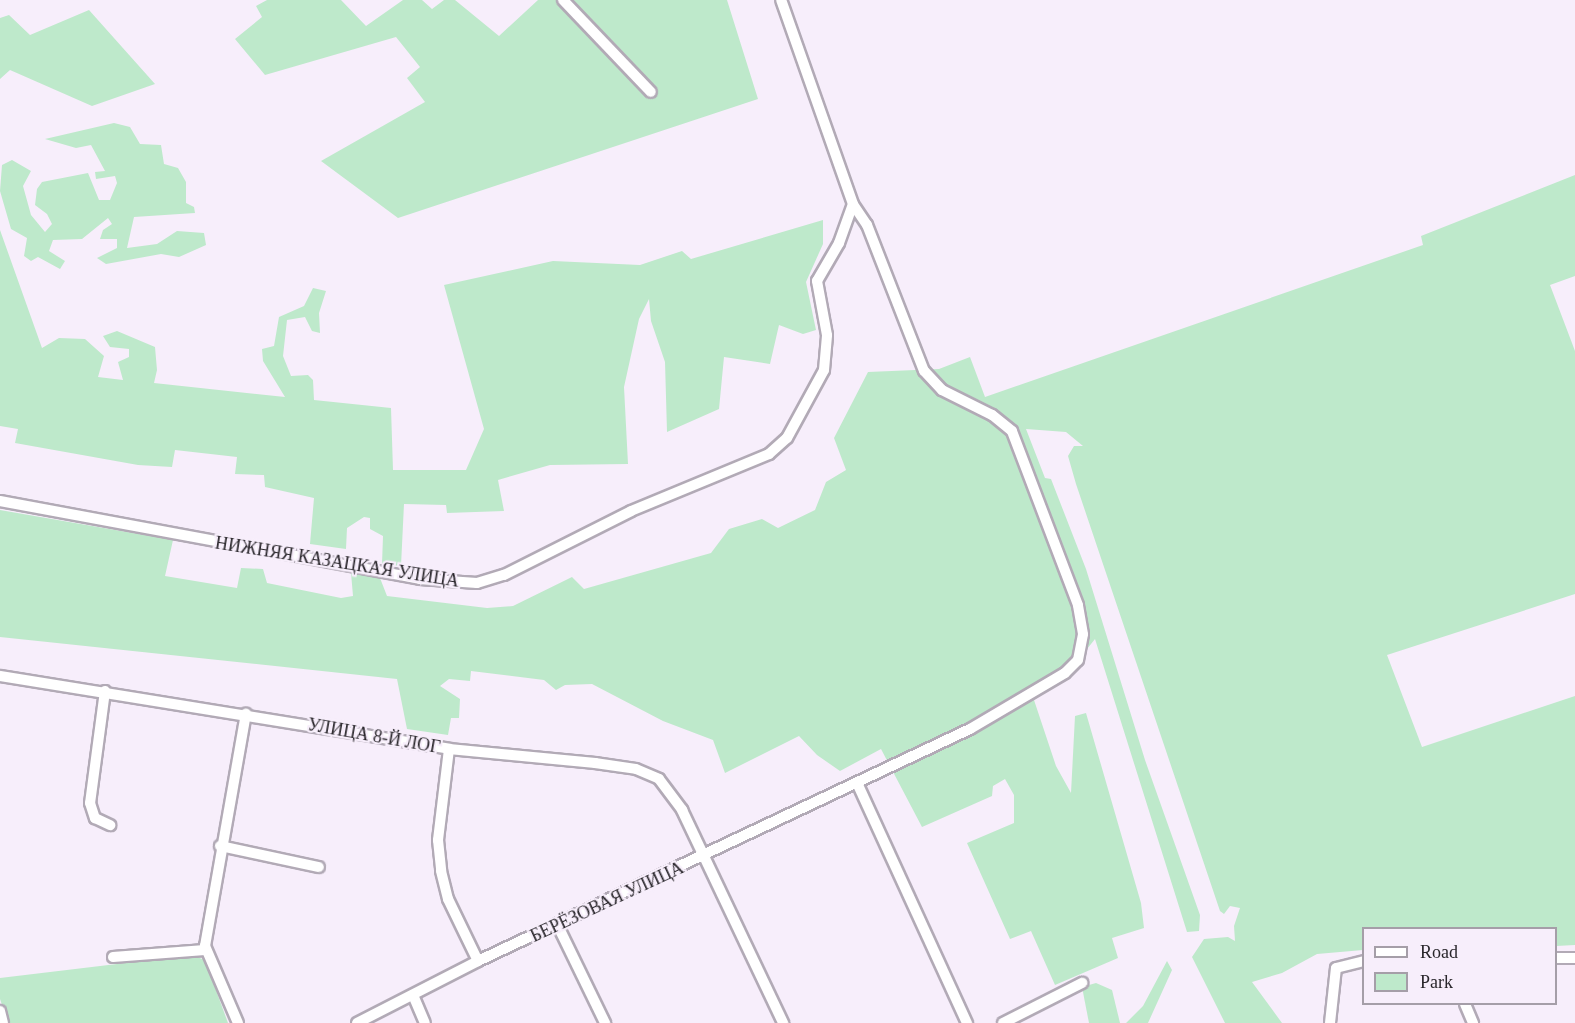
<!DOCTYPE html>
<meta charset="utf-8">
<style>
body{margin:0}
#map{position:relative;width:1575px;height:1023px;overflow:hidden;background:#f7eefb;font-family:Georgia,serif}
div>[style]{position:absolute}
.green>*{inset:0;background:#bee9cb}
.roads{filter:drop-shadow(2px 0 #b2aab6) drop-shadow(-2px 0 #b2aab6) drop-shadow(0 2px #b2aab6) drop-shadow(0 -2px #b2aab6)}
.minor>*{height:10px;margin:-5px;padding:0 5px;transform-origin:5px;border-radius:5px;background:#fff}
span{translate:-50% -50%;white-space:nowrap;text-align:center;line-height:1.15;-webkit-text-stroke:4.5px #f7eefb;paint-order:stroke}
.street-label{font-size:18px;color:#29262b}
.legend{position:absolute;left:1362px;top:927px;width:195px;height:78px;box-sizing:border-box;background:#f7eefb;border:2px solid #a59ea8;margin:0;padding:8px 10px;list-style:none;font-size:18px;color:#29262b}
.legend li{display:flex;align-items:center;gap:12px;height:30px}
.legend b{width:30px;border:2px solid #a59ea8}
</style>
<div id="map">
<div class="green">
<i style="clip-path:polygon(267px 0,341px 0,366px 26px,403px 0,422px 0,432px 9px,444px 0,455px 0,499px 36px,538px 0,727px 0,758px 99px,398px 218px,321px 161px,425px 102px,407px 78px,420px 67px,396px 37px,265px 75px,235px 39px,262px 17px,256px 6px)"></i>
<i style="clip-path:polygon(89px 10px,155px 84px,92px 106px,10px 70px,0 79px,0 18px,9px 15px,30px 35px)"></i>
<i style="clip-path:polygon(114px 123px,130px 127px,140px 144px,161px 145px,164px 164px,178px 168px,186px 182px,186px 203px,194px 207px,195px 213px,134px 217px,127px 248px,157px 244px,177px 231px,204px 233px,206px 245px,179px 257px,161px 254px,106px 264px,97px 258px,117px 248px,117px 239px,100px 239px,103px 230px,112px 224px,108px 218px,82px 239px,53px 240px,49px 251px,65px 261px,60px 269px,38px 257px,31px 261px,24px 256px,27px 238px,11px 229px,0 191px,2px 165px,12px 160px,31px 171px,23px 186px,31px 215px,45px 232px,52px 224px,47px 214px,35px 205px,37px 189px,42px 182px,88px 173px,99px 200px,110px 200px,117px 183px,115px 176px,96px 179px,95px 172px,105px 171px,91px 145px,76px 148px,45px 139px)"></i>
<i style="clip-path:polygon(1575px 175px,1575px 276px,1550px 285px,1575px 351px,1575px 594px,1387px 655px,1422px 747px,1575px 696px,1575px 945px,1556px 946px,1556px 928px,1364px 928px,1363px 950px,1317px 954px,1282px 973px,1252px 982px,1282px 1023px,1225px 1023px,1192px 957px,1204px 939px,1228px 937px,1235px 941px,1234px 926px,1240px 908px,1230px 906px,1224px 914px,1220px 911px,1076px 484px,1068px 456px,1074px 446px,1083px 446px,1066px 432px,1026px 429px,1045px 478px,1051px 479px,1086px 569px,1145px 760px,1200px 915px,1199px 931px,1187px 932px,1095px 639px,1064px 678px,1034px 700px,1056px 766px,1071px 793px,1075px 716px,1086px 713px,1141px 903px,1144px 928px,1112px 938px,1118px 958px,1055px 985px,1031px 931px,1010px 939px,967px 843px,1014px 823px,1014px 795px,1005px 779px,993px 786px,992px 796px,922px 827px,881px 749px,840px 771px,817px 755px,799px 736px,725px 773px,713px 740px,663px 721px,592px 684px,565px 685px,556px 690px,544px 680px,471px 671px,470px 681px,449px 679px,440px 686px,460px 699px,459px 718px,451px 718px,448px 735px,407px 729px,397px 679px,0 637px,0 510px,173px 540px,165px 576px,237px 588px,241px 568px,263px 569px,267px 583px,341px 598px,353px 596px,351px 573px,380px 578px,387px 596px,487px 608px,513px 606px,572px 577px,584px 589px,711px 553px,729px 529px,762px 519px,778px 528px,815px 510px,826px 482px,846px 470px,834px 438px,868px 372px,939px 369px,970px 357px,985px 397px,1423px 245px,1421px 236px)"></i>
<i style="clip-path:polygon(823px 220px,823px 244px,806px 282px,816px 330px,803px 334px,779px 325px,770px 364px,724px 357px,719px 409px,667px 432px,665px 362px,651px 321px,649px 299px,639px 319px,624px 387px,628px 464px,550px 465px,498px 480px,504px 511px,447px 513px,446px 505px,404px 504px,401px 566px,382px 564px,383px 536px,370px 529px,370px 518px,364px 517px,347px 528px,346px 549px,310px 544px,314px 498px,265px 487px,264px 475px,235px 474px,237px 457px,175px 450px,172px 467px,138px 465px,15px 443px,18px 429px,0 426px,0 230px,42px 348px,59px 338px,85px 339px,104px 356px,98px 377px,123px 380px,118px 362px,129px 357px,129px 349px,110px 347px,103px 336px,117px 331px,155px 347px,157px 370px,154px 383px,285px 397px,263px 361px,262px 349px,274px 346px,279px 317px,304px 306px,313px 288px,326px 291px,319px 313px,320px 333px,312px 331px,305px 317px,287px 320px,283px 356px,291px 376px,308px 375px,313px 380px,314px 400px,391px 408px,393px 470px,466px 470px,484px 429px,444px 285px,553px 261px,640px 265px,682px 251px,691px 259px)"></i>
<i style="clip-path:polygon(192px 955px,205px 960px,228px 1023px,8px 1023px,0 999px,0 978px)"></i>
<i style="clip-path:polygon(1167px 961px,1172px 970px,1148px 1023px,1126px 1023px,1143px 1006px)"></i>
<i style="clip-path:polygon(1096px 983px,1112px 990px,1120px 1023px,1089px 1023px,1082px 987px)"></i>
</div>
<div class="roads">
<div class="minor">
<i style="left:563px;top:0;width:127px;rotate:46.3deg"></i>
<i style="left:0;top:501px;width:427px;rotate:10.5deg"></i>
<i style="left:420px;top:579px;width:57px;rotate:4deg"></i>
<i style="left:477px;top:583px;width:28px;rotate:-17deg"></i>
<i style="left:504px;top:575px;width:142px;rotate:-26.7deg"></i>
<i style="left:631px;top:511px;width:149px;rotate:-22.4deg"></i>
<i style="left:769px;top:454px;width:24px;rotate:-42deg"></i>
<i style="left:787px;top:438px;width:77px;rotate:-61.4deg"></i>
<i style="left:824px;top:370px;width:35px;rotate:-85deg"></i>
<i style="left:827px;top:335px;width:55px;rotate:-100.5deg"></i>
<i style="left:817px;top:281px;width:44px;rotate:-59.9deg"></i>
<i style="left:839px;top:243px;width:41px;rotate:-70.3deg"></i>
<i style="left:853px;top:204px;width:216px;rotate:-109.4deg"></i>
<i style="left:0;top:676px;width:455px;rotate:9.2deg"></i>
<i style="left:449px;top:749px;width:147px;rotate:5.5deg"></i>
<i style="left:595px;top:763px;width:41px;rotate:8.3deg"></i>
<i style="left:636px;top:769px;width:25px;rotate:23deg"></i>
<i style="left:659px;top:779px;width:39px;rotate:53deg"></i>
<i style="left:682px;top:810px;width:236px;rotate:64.6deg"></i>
<i style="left:105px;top:691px;width:113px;rotate:97.6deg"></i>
<i style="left:90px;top:803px;width:16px;rotate:72deg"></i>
<i style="left:95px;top:818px;width:17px;rotate:25deg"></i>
<i style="left:449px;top:749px;width:92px;rotate:96.9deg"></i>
<i style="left:438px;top:840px;width:31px;rotate:84deg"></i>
<i style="left:441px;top:871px;width:29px;rotate:76deg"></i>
<i style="left:448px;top:899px;width:69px;rotate:64.2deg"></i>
<i style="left:858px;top:785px;width:262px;rotate:65.4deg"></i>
<i style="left:220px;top:846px;width:101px;rotate:12deg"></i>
<i style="left:558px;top:926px;width:108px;rotate:64.1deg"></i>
<i style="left:113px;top:957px;width:92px;rotate:-4.4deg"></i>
<i style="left:1556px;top:958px;width:19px"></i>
<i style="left:413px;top:995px;width:30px;rotate:67deg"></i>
<i style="left:1465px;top:1004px;width:21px;rotate:67deg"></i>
<i style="left:0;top:1011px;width:12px;rotate:76deg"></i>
<i style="left:238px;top:1023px;width:84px;rotate:-113.2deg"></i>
<i style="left:205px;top:946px;width:236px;rotate:-80deg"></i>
<i style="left:357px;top:1023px;width:136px;rotate:-27.1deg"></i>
<i style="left:478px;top:961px;width:544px;rotate:-25.25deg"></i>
<i style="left:970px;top:729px;width:110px;rotate:-30.5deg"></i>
<i style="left:1065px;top:673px;width:18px;rotate:-45deg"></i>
<i style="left:1078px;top:660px;width:26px;rotate:-79deg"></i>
<i style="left:1083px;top:634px;width:29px;rotate:-100deg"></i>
<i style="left:1078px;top:605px;width:186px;rotate:-110.8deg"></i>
<i style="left:1012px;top:431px;width:26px;rotate:-141deg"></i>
<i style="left:992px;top:415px;width:56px;rotate:-153.4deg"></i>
<i style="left:942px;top:390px;width:26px;rotate:-133deg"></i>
<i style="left:924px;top:371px;width:157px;rotate:-111.3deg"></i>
<i style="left:867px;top:225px;width:25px;rotate:-124deg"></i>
<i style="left:1003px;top:1023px;width:89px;rotate:-26.9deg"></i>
<i style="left:1330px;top:1023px;width:55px;rotate:-83.8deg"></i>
<i style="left:1336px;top:968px;width:29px;rotate:-14deg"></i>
</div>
</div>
<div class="street-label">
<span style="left:337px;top:562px;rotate:9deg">НИЖНЯЯ КАЗАЦКАЯ УЛИЦА</span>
<span style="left:374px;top:736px;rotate:10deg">УЛИЦА 8-Й ЛОГ</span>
<span style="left:607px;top:902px;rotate:-25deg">БЕРЁЗОВАЯ УЛИЦА</span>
</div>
<ul class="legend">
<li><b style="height:8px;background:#fff"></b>Road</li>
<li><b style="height:16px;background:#bee9cb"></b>Park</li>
</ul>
</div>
